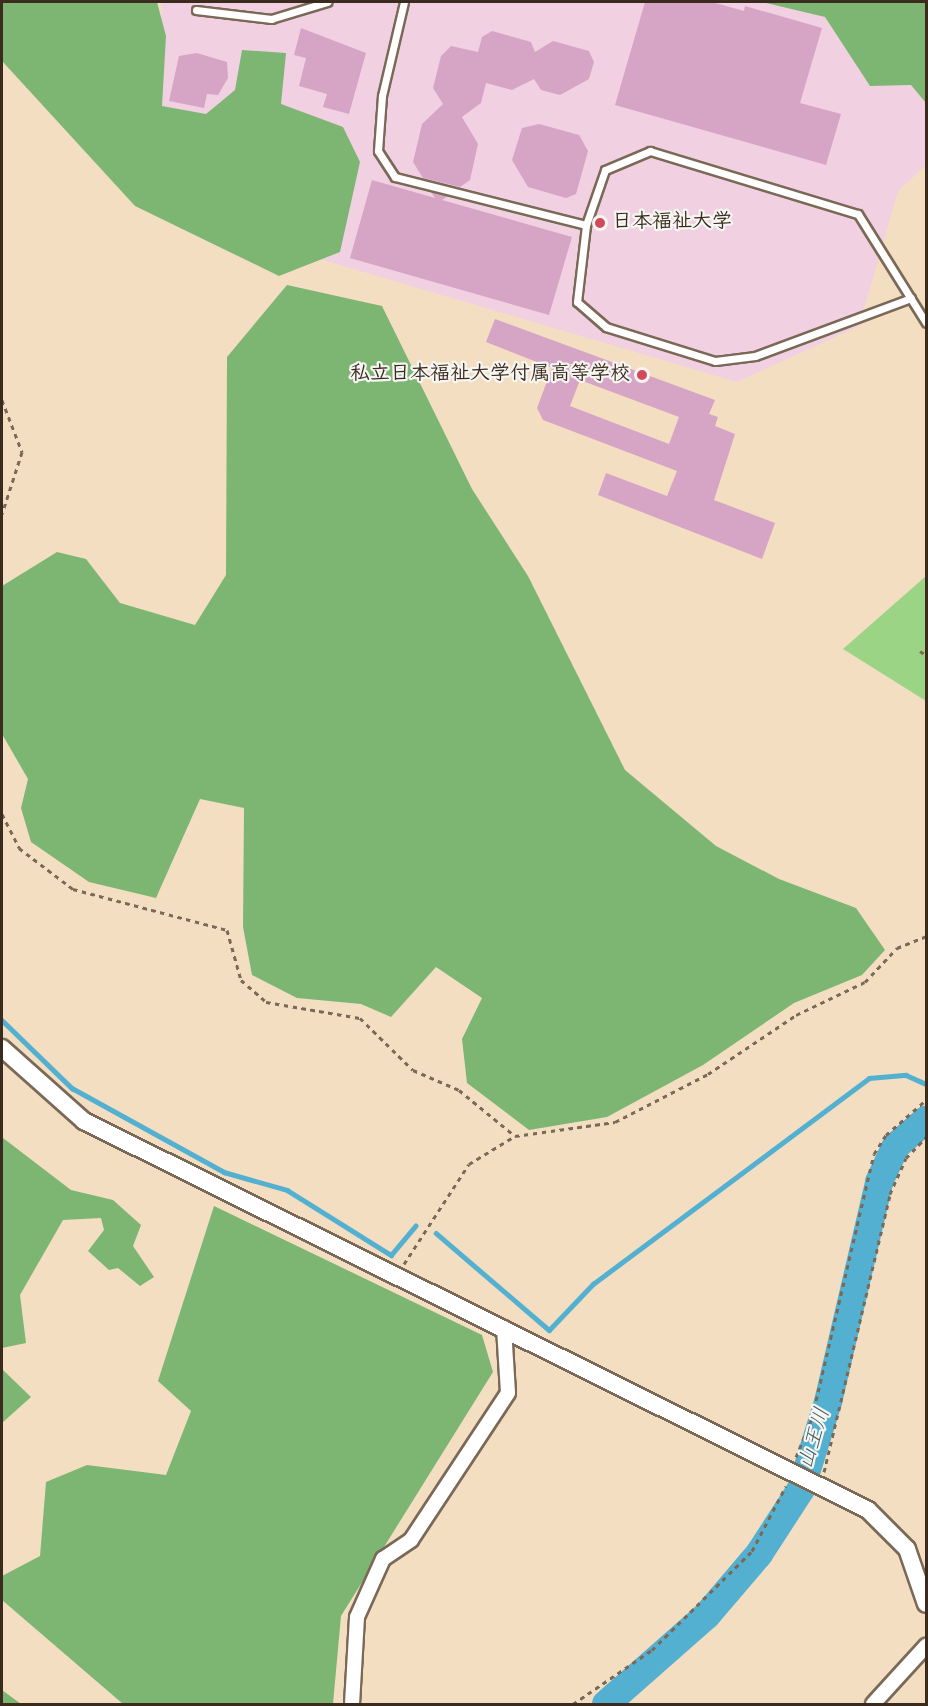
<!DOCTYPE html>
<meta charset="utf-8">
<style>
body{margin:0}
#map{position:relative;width:928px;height:1706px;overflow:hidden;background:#f3dec2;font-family:Dekko,"Klee One",sans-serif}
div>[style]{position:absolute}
.built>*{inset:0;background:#f1d0e2}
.green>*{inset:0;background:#9cd486}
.forest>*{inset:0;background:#7db673}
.stream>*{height:4.5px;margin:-2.25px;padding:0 2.25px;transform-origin:2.25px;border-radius:2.25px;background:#53b0d1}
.river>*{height:28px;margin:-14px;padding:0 14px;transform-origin:14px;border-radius:14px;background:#53b0d1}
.building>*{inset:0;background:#d6a5c5}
.path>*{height:3px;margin-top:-1.5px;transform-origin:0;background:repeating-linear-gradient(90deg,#7b6957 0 4.5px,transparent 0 9px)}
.roads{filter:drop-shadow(2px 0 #7b6957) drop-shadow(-2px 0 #7b6957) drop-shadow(0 2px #7b6957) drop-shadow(0 -2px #7b6957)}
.service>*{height:7px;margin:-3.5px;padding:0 3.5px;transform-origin:3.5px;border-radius:3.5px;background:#fff}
.minor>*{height:14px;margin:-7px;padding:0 7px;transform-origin:7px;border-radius:7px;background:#fff}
.tertiary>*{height:16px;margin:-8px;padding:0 8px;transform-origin:8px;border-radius:8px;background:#fff}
.dots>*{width:16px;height:16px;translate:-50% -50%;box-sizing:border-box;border:3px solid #f6f6f2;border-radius:50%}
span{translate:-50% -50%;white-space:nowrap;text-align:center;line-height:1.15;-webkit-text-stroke:4.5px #f6f6f2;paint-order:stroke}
.poi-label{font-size:20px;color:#3b2a1e;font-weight:700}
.left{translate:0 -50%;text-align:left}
.right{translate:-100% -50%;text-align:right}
.water-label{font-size:21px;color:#43595d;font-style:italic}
.frame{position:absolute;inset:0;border:3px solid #3b2a1e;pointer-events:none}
</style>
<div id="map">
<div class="built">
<i style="clip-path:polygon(162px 2px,926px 2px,926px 165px,898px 191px,859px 326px,737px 382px,306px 255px,157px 115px)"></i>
</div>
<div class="green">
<i style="clip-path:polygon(926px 576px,926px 701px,843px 649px)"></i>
</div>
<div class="forest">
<i style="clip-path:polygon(2px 2px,157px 2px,166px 36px,162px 106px,206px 114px,235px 90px,242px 50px,286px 53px,281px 104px,343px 127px,360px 162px,340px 252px,279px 276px,135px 206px,2px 61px)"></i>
<i style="clip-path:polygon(762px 2px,926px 2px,926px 103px,911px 85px,870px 86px,825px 17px)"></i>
<i style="clip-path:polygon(287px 285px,382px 306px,472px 489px,528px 576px,625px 770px,716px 846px,779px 879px,856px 908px,885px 950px,862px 975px,794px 1003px,703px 1065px,607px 1117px,529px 1130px,467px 1083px,462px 1039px,482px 998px,436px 967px,391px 1017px,361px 1004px,297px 998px,252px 975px,243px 927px,244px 808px,200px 799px,156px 898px,89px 882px,31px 842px,21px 808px,28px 779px,2px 734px,2px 586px,57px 552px,86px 559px,120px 603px,195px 625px,226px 575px,227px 357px)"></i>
<i style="clip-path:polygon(3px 1138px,71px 1190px,113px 1200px,141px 1225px,133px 1246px,154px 1277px,140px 1286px,118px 1268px,109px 1270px,88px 1251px,104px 1230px,101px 1218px,63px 1220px,20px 1295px,26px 1343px,2px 1348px)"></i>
<i style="clip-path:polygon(214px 1206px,482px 1335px,493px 1372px,341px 1616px,333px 1704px,123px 1704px,2px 1600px,2px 1576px,40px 1556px,46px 1482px,87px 1465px,166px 1475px,191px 1411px,158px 1381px)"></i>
<i style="clip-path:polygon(2px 1369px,31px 1397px,2px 1423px)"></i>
<i style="clip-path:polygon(2px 1690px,21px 1704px,2px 1704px)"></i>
</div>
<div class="stream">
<i style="left:2px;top:1020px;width:98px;rotate:44.2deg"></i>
<i style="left:72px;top:1088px;width:174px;rotate:28.9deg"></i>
<i style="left:224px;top:1172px;width:66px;rotate:15.9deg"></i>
<i style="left:287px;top:1190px;width:123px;rotate:32deg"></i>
<i style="left:391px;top:1255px;width:38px;rotate:-50deg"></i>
<i style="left:436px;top:1233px;width:149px;rotate:40.6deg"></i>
<i style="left:549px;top:1330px;width:64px;rotate:-46.3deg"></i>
<i style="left:593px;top:1284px;width:344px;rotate:-36.7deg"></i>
<i style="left:869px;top:1078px;width:37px;rotate:-5deg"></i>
<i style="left:906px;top:1075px;width:22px;rotate:24deg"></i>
</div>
<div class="river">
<i style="left:606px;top:1704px;width:135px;rotate:-41.4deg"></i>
<i style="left:707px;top:1615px;width:80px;rotate:-49.6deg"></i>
<i style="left:759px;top:1554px;width:77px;rotate:-57.1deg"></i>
<i style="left:801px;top:1489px;width:91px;rotate:-72.8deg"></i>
<i style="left:828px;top:1402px;width:226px;rotate:-76.9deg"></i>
<i style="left:879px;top:1182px;width:40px;rotate:-65deg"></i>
<i style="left:896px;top:1146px;width:40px;rotate:-41deg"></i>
</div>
<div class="building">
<i style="clip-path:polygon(645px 2px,712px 2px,744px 11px,745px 6px,822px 28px,800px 103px,841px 114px,826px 165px,615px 105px)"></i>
<i style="clip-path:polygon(301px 28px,366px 53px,349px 114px,323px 107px,327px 94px,299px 86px,306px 58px,294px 55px)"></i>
<i style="clip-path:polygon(492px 31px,531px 42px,535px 52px,553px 41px,589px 51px,594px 62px,589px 79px,560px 95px,541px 90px,534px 79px,512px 90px,486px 83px,481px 103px,462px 117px,478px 144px,470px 180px,460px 187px,423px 178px,413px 162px,422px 124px,443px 104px,433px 88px,441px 56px,451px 46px,478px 52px,482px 37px)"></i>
<i style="clip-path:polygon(197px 53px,227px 62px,228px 78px,218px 95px,207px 94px,204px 108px,169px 101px,179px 56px)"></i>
<i style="clip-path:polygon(539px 124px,579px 135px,588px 151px,576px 194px,566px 198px,528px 187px,512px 160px,522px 128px)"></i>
<i style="clip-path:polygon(372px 180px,435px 198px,431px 192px,448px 196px,442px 200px,572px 237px,549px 315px,350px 258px)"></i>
<i style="clip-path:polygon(evenodd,495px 319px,715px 400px,709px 414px,718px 417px,715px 426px,735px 434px,714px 500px,775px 523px,762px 559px,598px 495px,606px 473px,667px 496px,677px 471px,543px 420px,537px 408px,552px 368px,486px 342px,495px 319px,580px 380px,679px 417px,669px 444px,570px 406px,580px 380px)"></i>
</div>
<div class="path">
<i style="left:2px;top:400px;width:56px;rotate:69deg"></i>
<i style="left:22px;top:452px;width:65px;rotate:107.9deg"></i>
<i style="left:920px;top:651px;width:7px;rotate:34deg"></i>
<i style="left:2px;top:814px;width:38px;rotate:63deg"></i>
<i style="left:19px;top:848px;width:68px;rotate:37.2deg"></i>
<i style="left:73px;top:889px;width:159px;rotate:14.9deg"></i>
<i style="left:227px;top:930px;width:52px;rotate:74.4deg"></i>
<i style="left:241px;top:980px;width:33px;rotate:41deg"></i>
<i style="left:266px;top:1002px;width:95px;rotate:9.7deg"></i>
<i style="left:360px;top:1018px;width:74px;rotate:44.5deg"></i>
<i style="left:413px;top:1070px;width:50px;rotate:23.5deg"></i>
<i style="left:459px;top:1090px;width:72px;rotate:39.4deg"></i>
<i style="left:404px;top:1264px;width:119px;rotate:-57deg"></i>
<i style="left:469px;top:1164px;width:54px;rotate:-31.3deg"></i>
<i style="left:515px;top:1136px;width:101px;rotate:-8deg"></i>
<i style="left:615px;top:1122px;width:105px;rotate:-27.3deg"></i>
<i style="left:708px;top:1074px;width:106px;rotate:-33.8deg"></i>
<i style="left:796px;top:1015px;width:76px;rotate:-25.6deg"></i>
<i style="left:865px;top:982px;width:47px;rotate:-46.7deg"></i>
<i style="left:897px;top:948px;width:31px;rotate:-22deg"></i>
<i style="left:796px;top:1457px;width:42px;rotate:-67.7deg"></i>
<i style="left:812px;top:1418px;width:271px;rotate:-76.8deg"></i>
<i style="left:874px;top:1154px;width:22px;rotate:-58deg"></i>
<i style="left:886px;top:1135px;width:53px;rotate:-41.2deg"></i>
<i style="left:824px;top:1472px;width:286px;rotate:-76.6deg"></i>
<i style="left:890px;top:1194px;width:39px;rotate:-66deg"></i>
<i style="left:906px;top:1158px;width:29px;rotate:-46deg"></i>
<i style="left:573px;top:1704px;width:96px;rotate:-34.4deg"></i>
<i style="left:652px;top:1650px;width:141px;rotate:-44.7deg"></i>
<i style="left:752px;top:1551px;width:73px;rotate:-62.4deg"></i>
</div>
<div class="roads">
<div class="service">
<i style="left:404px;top:2px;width:97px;rotate:103.2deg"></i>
<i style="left:382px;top:96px;width:55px;rotate:94.2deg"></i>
<i style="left:378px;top:151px;width:31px;rotate:57deg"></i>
<i style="left:395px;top:177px;width:197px;rotate:14.1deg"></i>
<i style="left:196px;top:10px;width:76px;rotate:6.8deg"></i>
<i style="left:271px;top:19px;width:59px;rotate:-16.9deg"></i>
<i style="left:911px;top:298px;width:166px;rotate:159.6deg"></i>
<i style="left:755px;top:356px;width:40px;rotate:172.9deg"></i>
<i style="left:715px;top:361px;width:114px;rotate:-162.7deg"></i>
<i style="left:606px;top:327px;width:38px;rotate:-139deg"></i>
<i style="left:577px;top:302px;width:78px;rotate:-83.3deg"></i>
<i style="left:586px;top:225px;width:58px;rotate:-70.9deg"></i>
<i style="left:605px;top:170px;width:49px;rotate:-22.9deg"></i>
<i style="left:650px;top:151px;width:217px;rotate:16.9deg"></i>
<i style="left:858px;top:214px;width:128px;rotate:58deg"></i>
</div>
<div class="minor">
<i style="left:352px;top:1704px;width:87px;rotate:-86.7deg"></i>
<i style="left:357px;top:1617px;width:64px;rotate:-65.9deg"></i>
<i style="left:383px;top:1559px;width:34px;rotate:-34deg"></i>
<i style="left:411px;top:1540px;width:176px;rotate:-56.6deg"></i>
<i style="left:508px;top:1393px;width:65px;rotate:-93.5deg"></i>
<i style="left:873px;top:1704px;width:79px;rotate:-47.6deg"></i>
</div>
<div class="tertiary">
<i style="left:2px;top:1048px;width:110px;rotate:41.7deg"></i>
<i style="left:84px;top:1121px;width:875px;rotate:26.39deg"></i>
<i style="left:868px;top:1510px;width:55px;rotate:45deg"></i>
<i style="left:907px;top:1549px;width:58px;rotate:70.9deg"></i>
</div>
</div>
<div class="dots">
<i style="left:600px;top:223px;background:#d1495b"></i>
<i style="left:642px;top:375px;background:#d1495b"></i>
</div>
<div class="poi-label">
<span class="left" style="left:612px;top:223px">日本福祉大学</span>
<span class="right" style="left:630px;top:375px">私立日本福祉大学付属高等学校</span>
</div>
<div class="water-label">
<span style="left:816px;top:1439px;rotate:-73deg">山王川</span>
</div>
<div class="frame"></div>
</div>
